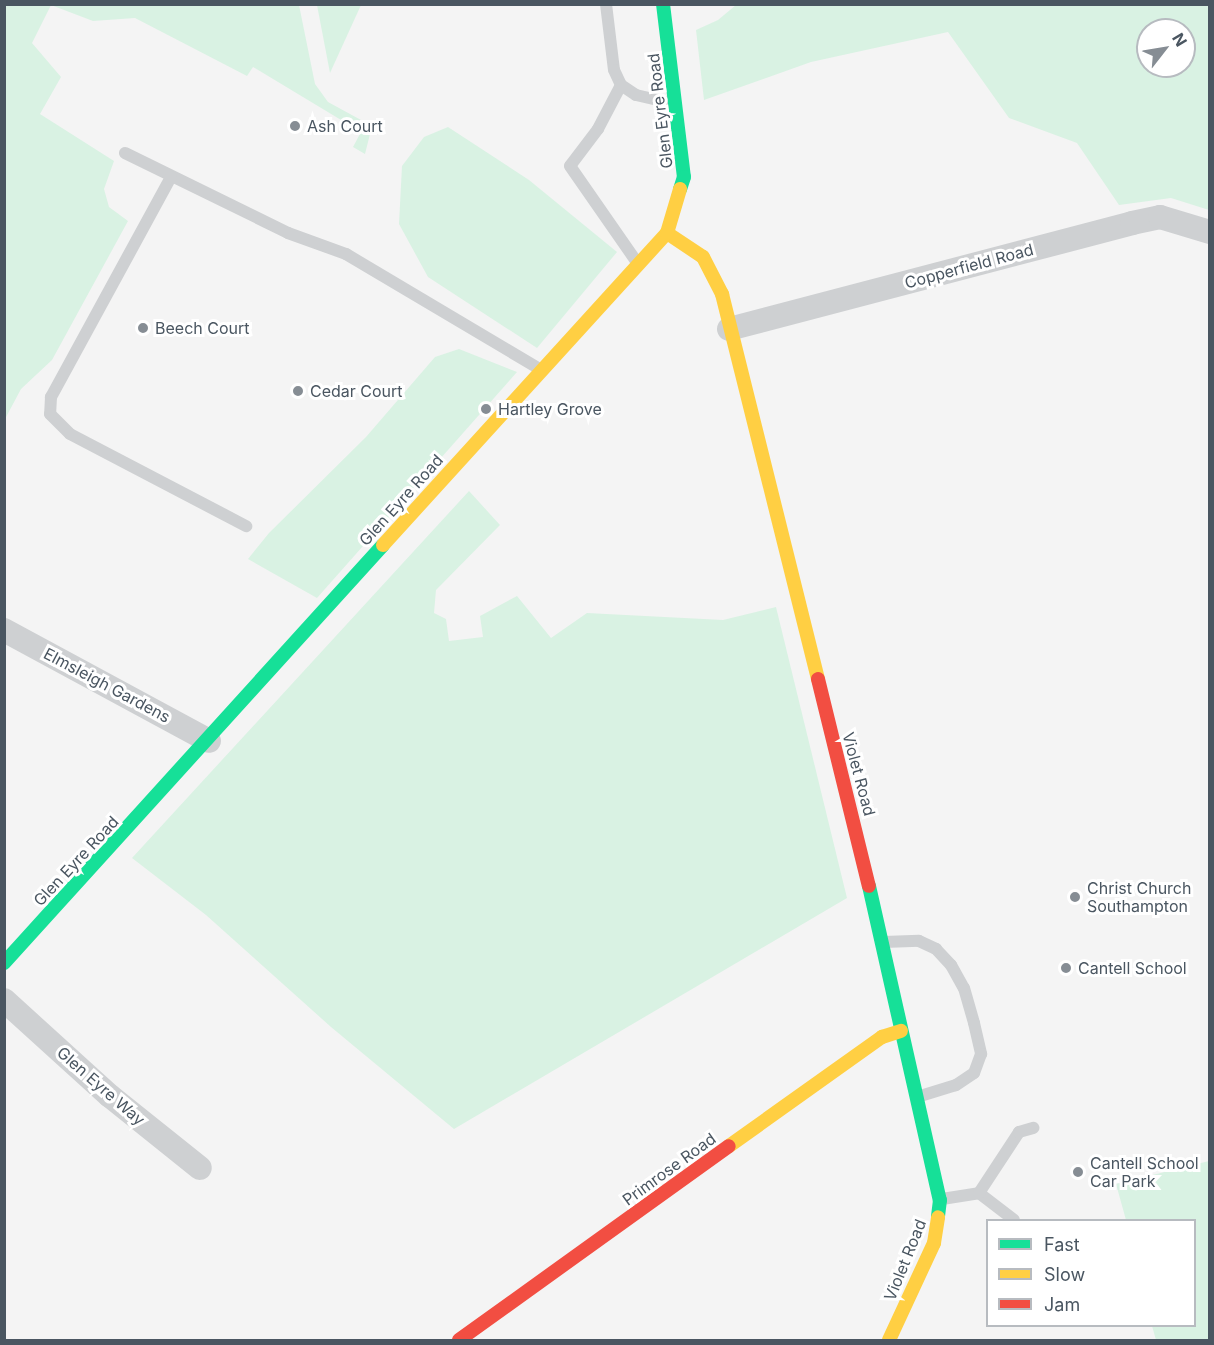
<!DOCTYPE html>
<style>
body{margin:0}
#map{position:relative;width:1214px;height:1345px;overflow:hidden;background:#f4f4f4;font-family:Inter,sans-serif}
div>[style]{position:absolute}
.green>*{inset:0;background:#d9f2e3}
.lane>*{height:12px;margin:-6px;padding:0 6px;transform-origin:6px;border-radius:6px;background:#ced0d2}
.street>*{height:24px;margin:-12px;padding:0 12px;transform-origin:12px;border-radius:12px;background:#ced0d2}
.fast>*{height:14px;margin:-7px;padding:0 7px;transform-origin:7px;border-radius:7px;background:#16e098}
.slow>*{height:14px;margin:-7px;padding:0 7px;transform-origin:7px;border-radius:7px;background:#ffcf43}
.jam>*{height:14px;margin:-7px;padding:0 7px;transform-origin:7px;border-radius:7px;background:#f24e42}
.dots>*{width:16px;height:16px;translate:-50% -50%;box-sizing:border-box;border:3px solid #fff;border-radius:50%}
span{translate:-50% -50%;white-space:nowrap;text-align:center;line-height:1.15;-webkit-text-stroke:6px #fff;paint-order:stroke}
.street-label{font-size:16px;color:#4a5661}
.poi-label{font-size:16px;color:#4a5661}
.left{translate:0 -50%;text-align:left}
.frame{position:absolute;inset:0;border:6px solid #4a5661;pointer-events:none}
.legend{position:absolute;left:986px;top:1219px;width:210px;height:108px;box-sizing:border-box;background:#fff;border:2px solid #b7bbc0;margin:0;padding:8px 10px;list-style:none;font-size:18px;color:#4a5661}
.legend li{display:flex;align-items:center;gap:12px;height:30px}
.legend b{width:30px;border:2px solid #b7bbc0}
.north{position:absolute;left:1136px;top:18px;width:60px;height:60px;box-sizing:border-box;background:#fff;border:2px solid #b7bbc0;border-radius:50%;rotate:59deg;font-size:16px;font-weight:700;line-height:24px;text-align:center;color:#4a5661}
.north::after{content:'';display:block;margin:auto;width:21px;height:27px;background:#868d94;clip-path:polygon(50% 0,100% 100%,50% 72%,0 100%)}
</style>
<div id="map">
<div class="green">
<i style="clip-path:polygon(5px 4px,299px 5px,315px 84px,328px 102px,372px 126px,365px 154px,353px 147px,361px 132px,253px 67px,247px 76px,135px 18px,93px 21px,51px 5px,32px 43px,61px 77px,40px 114px,114px 161px,104px 189px,109px 207px,128px 221px,52px 360px,21px 389px,5px 419px)"></i>
<i style="clip-path:polygon(317px 5px,361px 5px,330px 73px)"></i>
<i style="clip-path:polygon(evenodd,736px 5px,1209px 5px,1209px 210px,1171px 198px,1119px 205px,1077px 143px,1009px 118px,948px 32px,811px 62px,704px 100px,696px 30px,718px 20px,736px 5px,1148px 30px,1184px 30px,1184px 66px,1148px 66px,1148px 30px)"></i>
<i style="clip-path:polygon(448px 127px,529px 180px,617px 252px,537px 348px,428px 277px,399px 224px,402px 166px,424px 137px)"></i>
<i style="clip-path:polygon(459px 349px,517px 372px,317px 598px,248px 559px,269px 533px,366px 437px,435px 357px)"></i>
<i style="clip-path:polygon(469px 491px,500px 525px,436px 590px,434px 613px,446px 619px,449px 641px,483px 637px,480px 616px,517px 596px,551px 638px,587px 613px,723px 620px,776px 607px,847px 898px,454px 1129px,331px 1027px,206px 915px,132px 858px)"></i>
<i style="clip-path:polygon(1209px 1161px,1209px 1340px,1156px 1340px,1152px 1326px,1194px 1326px,1194px 1220px,1126px 1220px,1116px 1184px)"></i>
</div>
<div class="lane">
<i style="left:606px;top:4px;width:66px;rotate:83.1deg"></i>
<i style="left:614px;top:70px;width:17px;rotate:65deg"></i>
<i style="left:621px;top:85px;width:18px;rotate:34deg"></i>
<i style="left:636px;top:95px;width:39px;rotate:13deg"></i>
<i style="left:621px;top:85px;width:50px;rotate:117.6deg"></i>
<i style="left:598px;top:129px;width:46px;rotate:127.1deg"></i>
<i style="left:570px;top:166px;width:119px;rotate:55.2deg"></i>
<i style="left:125px;top:153px;width:182px;rotate:26.1deg"></i>
<i style="left:288px;top:233px;width:62px;rotate:19.9deg"></i>
<i style="left:346px;top:254px;width:226px;rotate:30.7deg"></i>
<i style="left:171px;top:177px;width:251px;rotate:118.6deg"></i>
<i style="left:51px;top:397px;width:17px;rotate:93deg"></i>
<i style="left:50px;top:414px;width:28px;rotate:45deg"></i>
<i style="left:70px;top:434px;width:199px;rotate:27.6deg"></i>
<i style="left:884px;top:942px;width:35px;rotate:-2deg"></i>
<i style="left:919px;top:941px;width:19px;rotate:25deg"></i>
<i style="left:936px;top:949px;width:22px;rotate:47deg"></i>
<i style="left:951px;top:965px;width:26px;rotate:61deg"></i>
<i style="left:964px;top:988px;width:36px;rotate:74deg"></i>
<i style="left:974px;top:1023px;width:32px;rotate:77deg"></i>
<i style="left:981px;top:1054px;width:20px;rotate:110deg"></i>
<i style="left:974px;top:1073px;width:22px;rotate:146deg"></i>
<i style="left:956px;top:1085px;width:39px;rotate:163deg"></i>
<i style="left:979px;top:1193px;width:44px;rotate:37.6deg"></i>
<i style="left:942px;top:1199px;width:37px;rotate:-9deg"></i>
<i style="left:979px;top:1193px;width:73px;rotate:-56.7deg"></i>
<i style="left:1019px;top:1132px;width:15px;rotate:-16deg"></i>
</div>
<div class="street">
<i style="left:729px;top:329px;width:417px;rotate:-14.7deg"></i>
<i style="left:1132px;top:223px;width:29px;rotate:-12deg"></i>
<i style="left:1160px;top:217px;width:52px;rotate:16.7deg"></i>
<i style="left:4px;top:630px;width:233px;rotate:28.4deg"></i>
<i style="left:4px;top:1000px;width:143px;rotate:42.2deg"></i>
<i style="left:110px;top:1096px;width:115px;rotate:38.7deg"></i>
</div>
<div class="fast">
<i style="left:663px;top:4px;width:174px;rotate:83.1deg"></i>
<i style="left:684px;top:177px;width:13px;rotate:108deg"></i>
<i style="left:869px;top:886px;width:322px;rotate:77.3deg"></i>
<i style="left:940px;top:1200px;width:17px;rotate:97deg"></i>
<i style="left:4px;top:963px;width:564px;rotate:-47.8deg"></i>
</div>
<div class="slow">
<i style="left:667px;top:233px;width:43px;rotate:33.7deg"></i>
<i style="left:703px;top:257px;width:42px;rotate:62.8deg"></i>
<i style="left:722px;top:294px;width:397px;rotate:76deg"></i>
<i style="left:383px;top:545px;width:422px;rotate:-47.7deg"></i>
<i style="left:667px;top:233px;width:46px;rotate:-73.5deg"></i>
<i style="left:729px;top:1146px;width:188px;rotate:-35.5deg"></i>
<i style="left:882px;top:1037px;width:20px;rotate:-18deg"></i>
<i style="left:889px;top:1340px;width:107px;rotate:-65.1deg"></i>
<i style="left:934px;top:1243px;width:26px;rotate:-81deg"></i>
</div>
<div class="jam">
<i style="left:818px;top:679px;width:213px;rotate:76.2deg"></i>
<i style="left:459px;top:1340px;width:332px;rotate:-35.7deg"></i>
</div>
<div class="dots">
<i style="left:295px;top:126px;background:#868d94"></i>
<i style="left:143px;top:328px;background:#868d94"></i>
<i style="left:298px;top:391px;background:#868d94"></i>
<i style="left:486px;top:409px;background:#868d94"></i>
<i style="left:1075px;top:897px;background:#868d94"></i>
<i style="left:1066px;top:968px;background:#868d94"></i>
<i style="left:1078px;top:1172px;background:#868d94"></i>
</div>
<div class="street-label">
<span style="left:660px;top:111px;rotate:-97deg">Glen Eyre Road</span>
<span style="left:969px;top:266px;rotate:-15deg">Copperfield Road</span>
<span style="left:401px;top:500px;rotate:-48deg">Glen Eyre Road</span>
<span style="left:107px;top:685px;rotate:28deg">Elmsleigh Gardens</span>
<span style="left:859px;top:774px;rotate:75deg">Violet Road</span>
<span style="left:76px;top:861px;rotate:-47deg">Glen Eyre Road</span>
<span style="left:101px;top:1086px;rotate:41deg">Glen Eyre Way</span>
<span style="left:669px;top:1169px;rotate:-36deg">Primrose Road</span>
<span style="left:905px;top:1260px;rotate:-68deg">Violet Road</span>
</div>
<div class="poi-label">
<span class="left" style="left:307px;top:126px">Ash Court</span>
<span class="left" style="left:155px;top:328px">Beech Court</span>
<span class="left" style="left:310px;top:391px">Cedar Court</span>
<span class="left" style="left:498px;top:409px">Hartley Grove</span>
<span class="left" style="left:1087px;top:897px">Christ Church<br>Southampton</span>
<span class="left" style="left:1078px;top:968px">Cantell School</span>
<span class="left" style="left:1090px;top:1172px">Cantell School<br>Car Park</span>
</div>
<div class="frame"></div>
<ul class="legend">
<li><b style="height:8px;background:#16e098"></b>Fast</li>
<li><b style="height:8px;background:#ffcf43"></b>Slow</li>
<li><b style="height:8px;background:#f24e42"></b>Jam</li>
</ul>
<div class="north">N</div>
</div>
